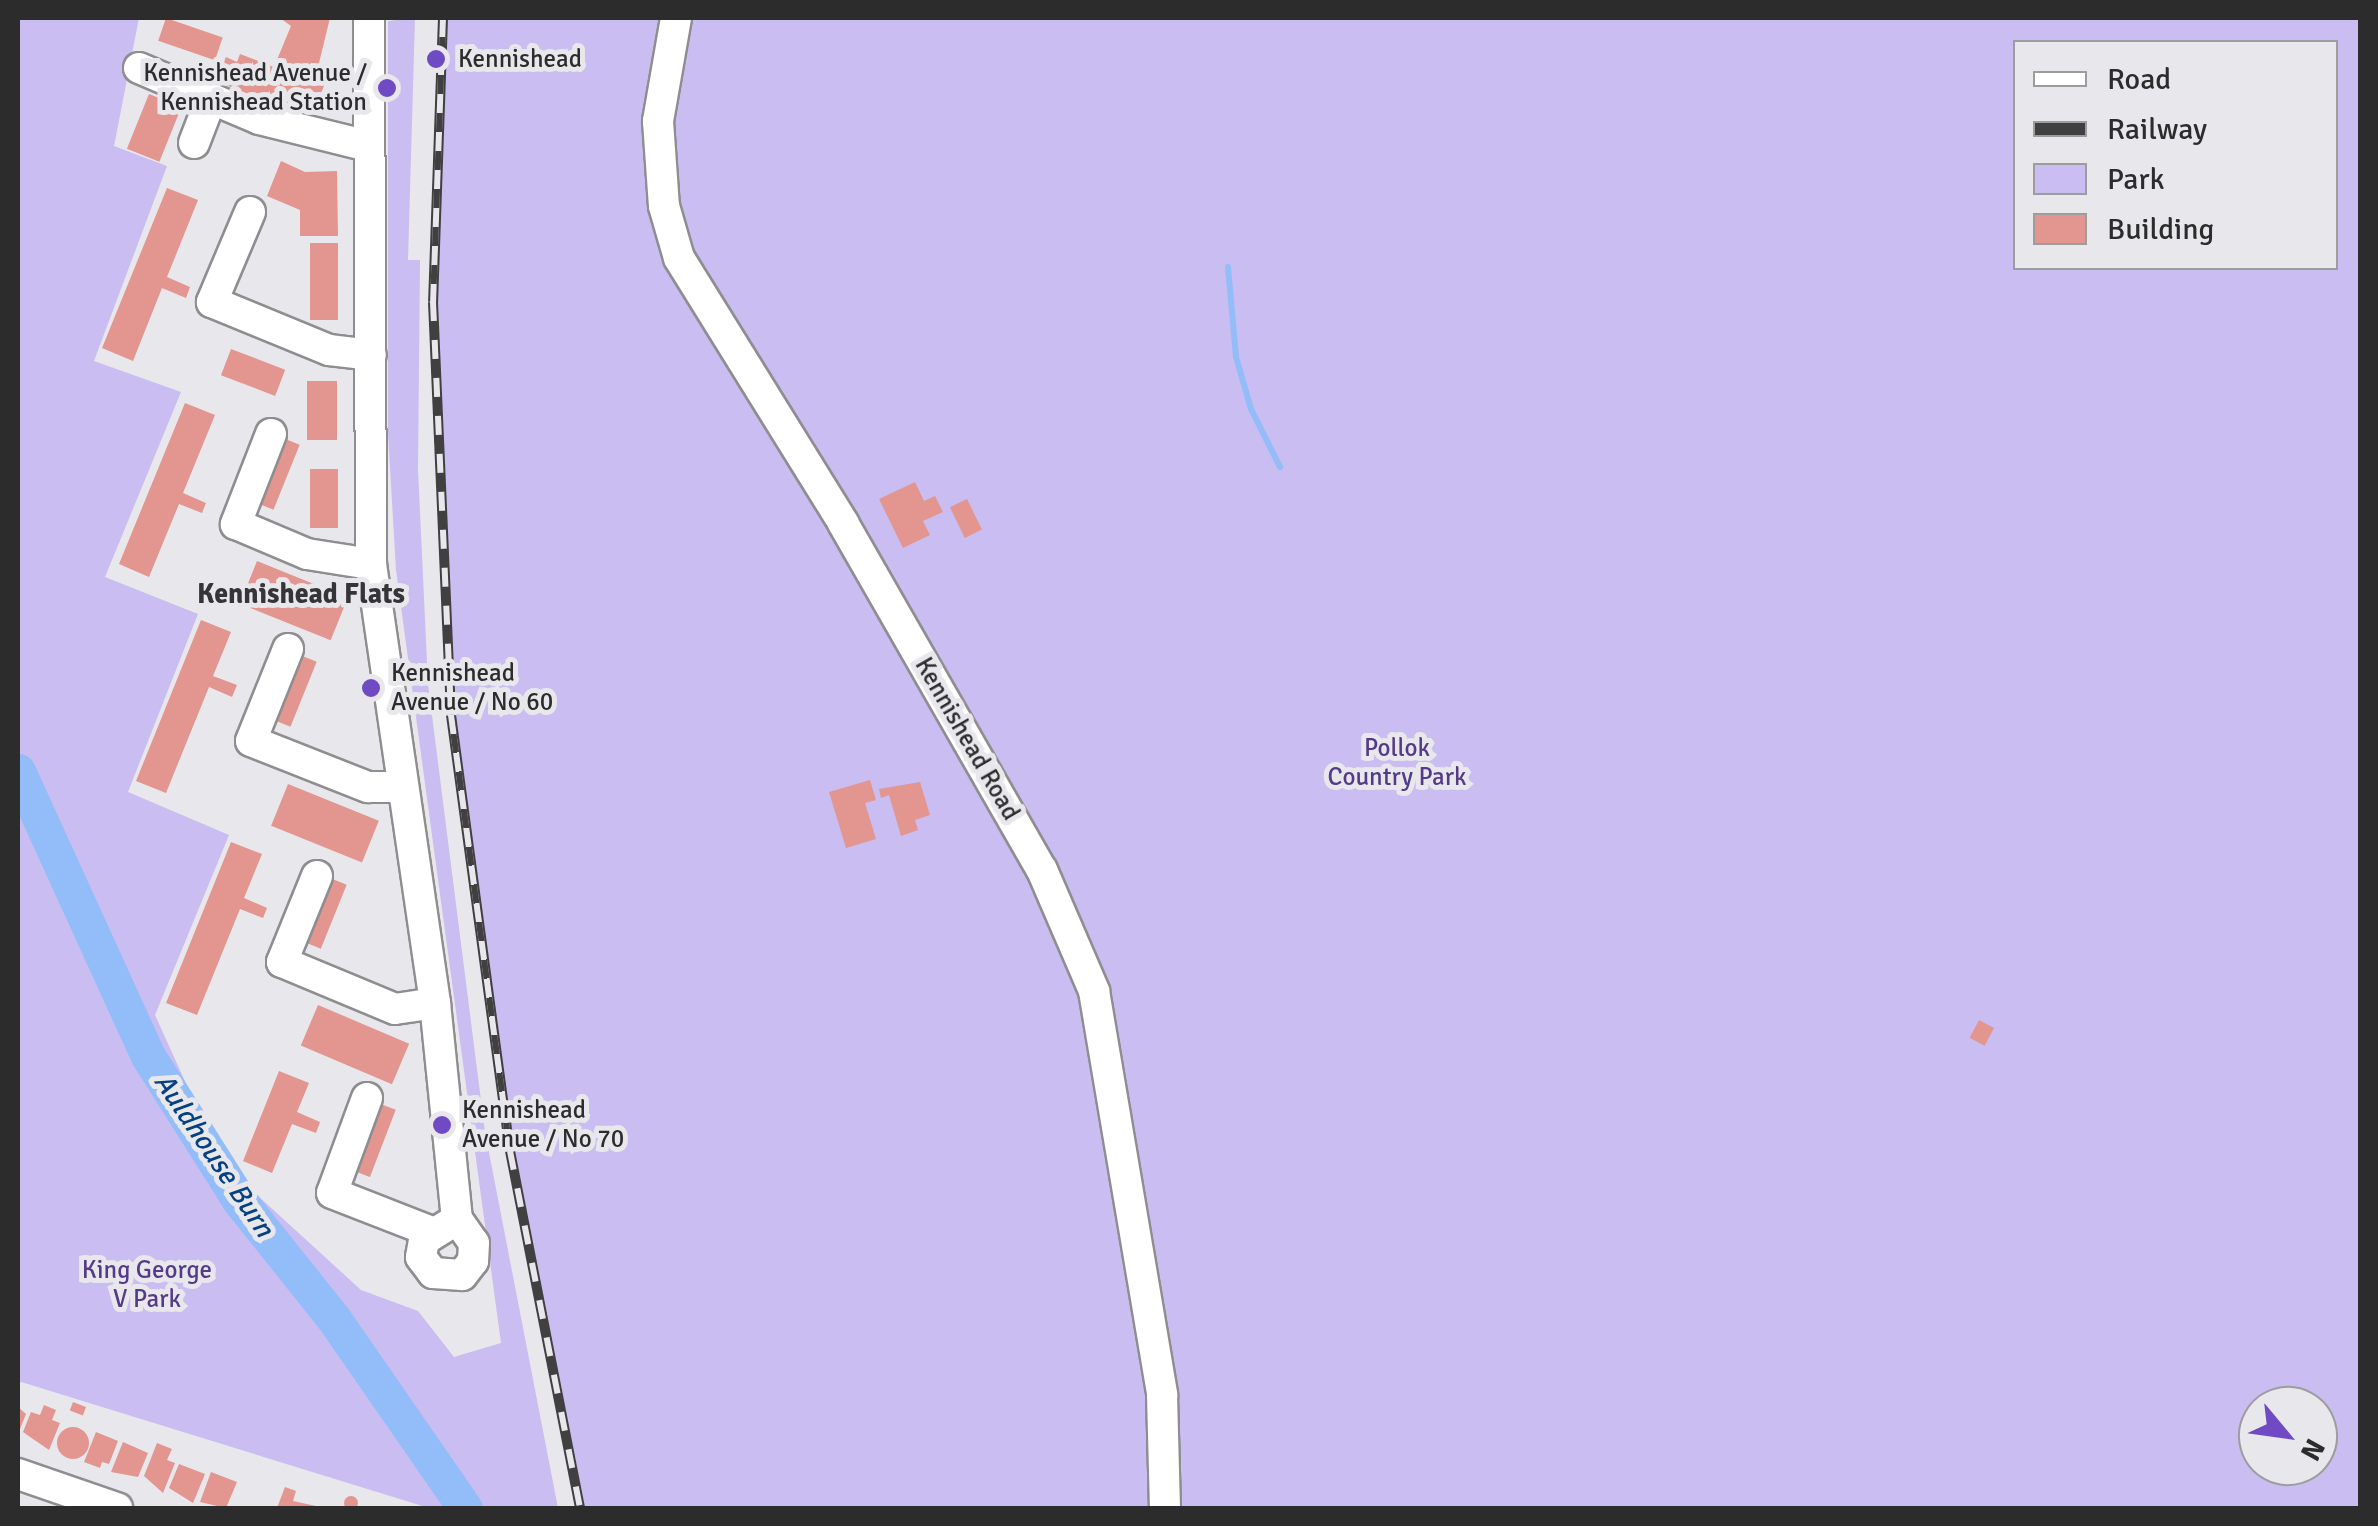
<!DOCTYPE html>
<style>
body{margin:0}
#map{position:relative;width:2378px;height:1526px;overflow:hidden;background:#e8e7eb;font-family:Signika,sans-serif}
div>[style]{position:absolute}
.green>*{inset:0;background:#c9bdf1}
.stream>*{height:6px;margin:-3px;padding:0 3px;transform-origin:3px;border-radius:3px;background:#93bdf8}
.river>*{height:35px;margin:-17.5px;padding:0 17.5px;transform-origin:17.5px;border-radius:17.5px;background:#93bdf8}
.building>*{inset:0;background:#e39590;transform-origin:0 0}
.round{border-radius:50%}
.roads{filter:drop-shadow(2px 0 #8e8e91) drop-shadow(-2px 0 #8e8e91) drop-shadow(0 2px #8e8e91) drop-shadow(0 -2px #8e8e91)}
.minor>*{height:30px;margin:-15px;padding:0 15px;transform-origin:15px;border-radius:15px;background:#fff}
.rail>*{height:10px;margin-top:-5px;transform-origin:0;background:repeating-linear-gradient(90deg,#e8e7eb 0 19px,#404041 0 38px);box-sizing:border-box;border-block:2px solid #404041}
.dots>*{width:28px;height:28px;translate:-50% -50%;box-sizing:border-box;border:5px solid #e8e7eb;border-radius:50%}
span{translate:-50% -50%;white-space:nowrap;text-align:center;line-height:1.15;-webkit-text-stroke:10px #e8e7eb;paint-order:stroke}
.poi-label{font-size:25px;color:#2c2c2d}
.left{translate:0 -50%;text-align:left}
.right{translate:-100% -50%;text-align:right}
.street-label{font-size:25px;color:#2c2c2d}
.park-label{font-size:25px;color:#543b8a}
.neighbourhood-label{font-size:28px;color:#353437;font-weight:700}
.water-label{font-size:28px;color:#054083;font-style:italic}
.frame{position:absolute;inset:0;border:20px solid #2c2c2d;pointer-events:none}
.legend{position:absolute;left:2013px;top:40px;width:325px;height:230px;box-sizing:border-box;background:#e8e7eb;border:2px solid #9d9c9f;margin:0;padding:12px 18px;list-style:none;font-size:30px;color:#2c2c2d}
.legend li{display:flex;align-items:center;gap:20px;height:50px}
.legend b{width:50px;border:2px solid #9d9c9f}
.north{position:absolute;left:2238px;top:1386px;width:100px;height:100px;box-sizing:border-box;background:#e8e7eb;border:2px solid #9d9c9f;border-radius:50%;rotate:119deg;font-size:28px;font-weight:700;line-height:40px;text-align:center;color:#2c2c2d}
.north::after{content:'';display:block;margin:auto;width:35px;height:45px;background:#704ac3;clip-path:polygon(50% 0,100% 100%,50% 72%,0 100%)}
</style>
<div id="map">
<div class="green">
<i style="clip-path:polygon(18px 18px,139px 18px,114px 146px,167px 166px,94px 361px,181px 392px,105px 577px,198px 614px,128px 792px,229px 835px,155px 1015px,222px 1163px,361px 1290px,418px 1311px,454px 1357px,501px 1343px,396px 570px,388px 433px,388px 21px,415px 18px,408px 260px,420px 260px,418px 469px,428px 684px,485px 1132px,558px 1508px,478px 1508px,369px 1349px,233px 1178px,311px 1310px,453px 1508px,429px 1508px,18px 1381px)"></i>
<i style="clip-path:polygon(evenodd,443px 18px,2360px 18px,2360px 1508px,580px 1508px,510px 1151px,451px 715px,433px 302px,443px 18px,2016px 42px,2336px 42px,2336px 268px,2016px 268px,2016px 42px,443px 18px,2258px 1406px,2318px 1406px,2318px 1466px,2258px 1466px,2258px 1406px)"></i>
</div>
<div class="stream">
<i style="left:1228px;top:267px;width:90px;rotate:84.9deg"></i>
<i style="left:1236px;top:357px;width:54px;rotate:73.9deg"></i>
<i style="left:1251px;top:409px;width:65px;rotate:63.4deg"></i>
</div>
<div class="river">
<i style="left:18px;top:771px;width:313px;rotate:65.5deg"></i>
<i style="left:148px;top:1056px;width:170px;rotate:57.7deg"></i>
<i style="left:239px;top:1200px;width:152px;rotate:51.4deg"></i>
<i style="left:334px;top:1319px;width:230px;rotate:55.3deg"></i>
</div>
<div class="building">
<i style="left:166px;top:18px;width:60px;height:24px;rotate:19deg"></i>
<i style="clip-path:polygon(280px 18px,330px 18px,319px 63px,331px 68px,311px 119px,216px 81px,226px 57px,237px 62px,240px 54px,274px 67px,291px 26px)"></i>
<i style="left:149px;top:94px;width:35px;height:59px;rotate:22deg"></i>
<i style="clip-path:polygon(281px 161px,305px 172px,337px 171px,338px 236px,300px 236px,300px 210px,267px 196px)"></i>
<i style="clip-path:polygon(167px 188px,198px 200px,167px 277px,190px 287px,186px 298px,162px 288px,133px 361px,102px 348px)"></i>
<i style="left:310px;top:243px;width:28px;height:77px"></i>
<i style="left:231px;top:349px;width:58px;height:28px;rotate:21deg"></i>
<i style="left:307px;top:381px;width:30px;height:59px"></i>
<i style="clip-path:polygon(185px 403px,215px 415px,183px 493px,206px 503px,202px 513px,179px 504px,149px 577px,119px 564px)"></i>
<i style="left:283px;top:438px;width:18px;height:70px;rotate:22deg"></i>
<i style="left:310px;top:469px;width:28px;height:59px"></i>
<i style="clip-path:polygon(915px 482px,924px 501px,935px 496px,943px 512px,923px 521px,930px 535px,903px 548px,879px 499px)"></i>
<i style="left:967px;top:499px;width:34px;height:19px;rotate:64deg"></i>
<i style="left:257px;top:561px;width:98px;height:46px;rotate:22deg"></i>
<i style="clip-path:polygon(201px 620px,231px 632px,213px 676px,237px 685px,232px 697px,209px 687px,166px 793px,136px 781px)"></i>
<i style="left:300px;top:655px;width:18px;height:70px;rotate:22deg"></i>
<i style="clip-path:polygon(870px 780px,876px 800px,865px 803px,876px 839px,846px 848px,829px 792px)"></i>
<i style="clip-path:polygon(920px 782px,930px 815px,915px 820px,918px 830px,901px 836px,889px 795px,881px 798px,879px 789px)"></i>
<i style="left:288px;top:784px;width:98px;height:45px;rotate:22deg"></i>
<i style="clip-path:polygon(231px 842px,262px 854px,244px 898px,267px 908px,263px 918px,240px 909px,197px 1015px,166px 1003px)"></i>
<i style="left:330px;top:878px;width:18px;height:69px;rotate:22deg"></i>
<i style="left:318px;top:1005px;width:99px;height:44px;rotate:23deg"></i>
<i style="left:1979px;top:1020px;width:17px;height:20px;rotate:28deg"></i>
<i style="clip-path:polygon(279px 1071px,309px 1083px,297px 1112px,320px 1122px,316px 1133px,292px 1124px,272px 1173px,243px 1161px)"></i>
<i style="left:378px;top:1103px;width:19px;height:72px;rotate:21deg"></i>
<i style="left:73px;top:1402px;width:14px;height:9px;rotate:21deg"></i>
<i style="clip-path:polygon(44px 1405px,56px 1410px,52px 1420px,60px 1423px,49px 1450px,23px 1432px,31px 1412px,40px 1415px)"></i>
<i style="clip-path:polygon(18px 1407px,26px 1414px,18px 1434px)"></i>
<i class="round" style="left:57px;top:1427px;width:32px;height:32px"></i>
<i style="clip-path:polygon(96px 1432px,118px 1441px,109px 1464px,102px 1462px,100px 1468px,84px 1462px)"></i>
<i style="clip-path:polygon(123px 1442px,148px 1453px,138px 1477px,111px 1472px)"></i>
<i style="clip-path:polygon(157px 1443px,172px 1449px,167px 1460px,175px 1463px,163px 1493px,144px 1476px)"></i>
<i style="clip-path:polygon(179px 1464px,205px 1474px,193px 1503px,169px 1488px)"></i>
<i style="clip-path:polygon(211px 1472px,237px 1482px,226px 1508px,200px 1502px)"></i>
<i style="clip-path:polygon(285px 1487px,296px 1491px,293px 1501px,325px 1508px,277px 1508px)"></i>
<i class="round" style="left:344px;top:1496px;width:14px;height:14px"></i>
</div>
<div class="roads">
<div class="minor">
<i style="left:369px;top:18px;width:546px;rotate:89.79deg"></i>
<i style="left:371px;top:564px;width:444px;rotate:81.7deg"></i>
<i style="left:435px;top:1003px;width:217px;rotate:84.2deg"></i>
<i style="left:457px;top:1219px;width:29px;rotate:55deg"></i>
<i style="left:474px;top:1243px;width:18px;rotate:93deg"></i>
<i style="left:473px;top:1261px;width:18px;rotate:128deg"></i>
<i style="left:462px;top:1275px;width:29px;rotate:-176deg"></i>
<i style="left:433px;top:1273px;width:20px;rotate:-127deg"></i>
<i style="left:421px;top:1257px;width:17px;rotate:-80deg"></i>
<i style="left:424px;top:1240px;width:39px;rotate:-32deg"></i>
<i style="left:676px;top:18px;width:105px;rotate:99.9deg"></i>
<i style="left:658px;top:121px;width:85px;rotate:86deg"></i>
<i style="left:664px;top:206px;width:54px;rotate:73.9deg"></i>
<i style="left:679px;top:258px;width:312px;rotate:58.2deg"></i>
<i style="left:843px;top:523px;width:400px;rotate:60.2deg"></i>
<i style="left:1042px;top:870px;width:132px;rotate:66.7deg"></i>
<i style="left:1094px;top:991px;width:410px;rotate:80.4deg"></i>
<i style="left:1162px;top:1395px;width:113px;rotate:88.5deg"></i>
<i style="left:139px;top:68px;width:130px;rotate:23deg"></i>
<i style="left:259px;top:119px;width:112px;rotate:13.9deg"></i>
<i style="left:194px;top:143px;width:47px;rotate:-68.9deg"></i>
<i style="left:250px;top:212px;width:98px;rotate:112.9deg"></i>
<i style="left:212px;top:302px;width:126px;rotate:22.3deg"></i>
<i style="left:329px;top:350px;width:42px;rotate:6.8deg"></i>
<i style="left:271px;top:434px;width:97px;rotate:111.3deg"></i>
<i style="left:236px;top:524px;width:77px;rotate:22.9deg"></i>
<i style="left:307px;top:554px;width:65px;rotate:8.9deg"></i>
<i style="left:288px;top:649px;width:99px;rotate:111.9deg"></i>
<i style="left:251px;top:741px;width:126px;rotate:21.5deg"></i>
<i style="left:368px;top:787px;width:35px"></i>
<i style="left:317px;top:876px;width:93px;rotate:112.1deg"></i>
<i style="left:282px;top:962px;width:122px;rotate:22.6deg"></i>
<i style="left:395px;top:1009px;width:40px;rotate:-8.5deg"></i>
<i style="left:367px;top:1098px;width:101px;rotate:110.2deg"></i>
<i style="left:332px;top:1193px;width:107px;rotate:21.3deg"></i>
<i style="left:18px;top:1474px;width:105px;rotate:19deg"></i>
</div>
</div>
<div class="rail">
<i style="left:443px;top:18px;width:284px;rotate:92deg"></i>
<i style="left:433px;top:302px;width:413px;rotate:87.5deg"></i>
<i style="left:451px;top:715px;width:440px;rotate:82.3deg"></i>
<i style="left:510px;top:1151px;width:364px;rotate:78.9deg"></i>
</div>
<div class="dots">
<i style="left:436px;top:59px;background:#704ac3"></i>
<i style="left:387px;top:88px;background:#704ac3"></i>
<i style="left:371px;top:688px;background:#704ac3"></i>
<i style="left:442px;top:1125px;background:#704ac3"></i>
</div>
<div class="poi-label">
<span class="left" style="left:458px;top:59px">Kennishead</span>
<span class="right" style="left:367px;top:88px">Kennishead Avenue /<br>Kennishead Station</span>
<span class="left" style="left:391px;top:688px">Kennishead<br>Avenue / No 60</span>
<span class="left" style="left:462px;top:1125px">Kennishead<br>Avenue / No 70</span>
</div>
<div class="street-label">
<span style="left:967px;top:739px;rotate:60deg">Kennishead Road</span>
</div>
<div class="park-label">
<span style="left:1397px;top:763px">Pollok<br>Country Park</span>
<span style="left:147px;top:1285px">King George<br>V Park</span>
</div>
<div class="neighbourhood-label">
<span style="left:301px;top:594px">Kennishead Flats</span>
</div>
<div class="water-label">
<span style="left:214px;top:1155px;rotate:56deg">Auldhouse Burn</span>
</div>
<div class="frame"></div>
<ul class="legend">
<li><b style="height:12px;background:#fff"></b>Road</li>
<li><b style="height:12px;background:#404041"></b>Railway</li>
<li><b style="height:28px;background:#c9bdf1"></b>Park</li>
<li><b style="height:28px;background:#e39590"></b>Building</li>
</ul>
<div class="north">N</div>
</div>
